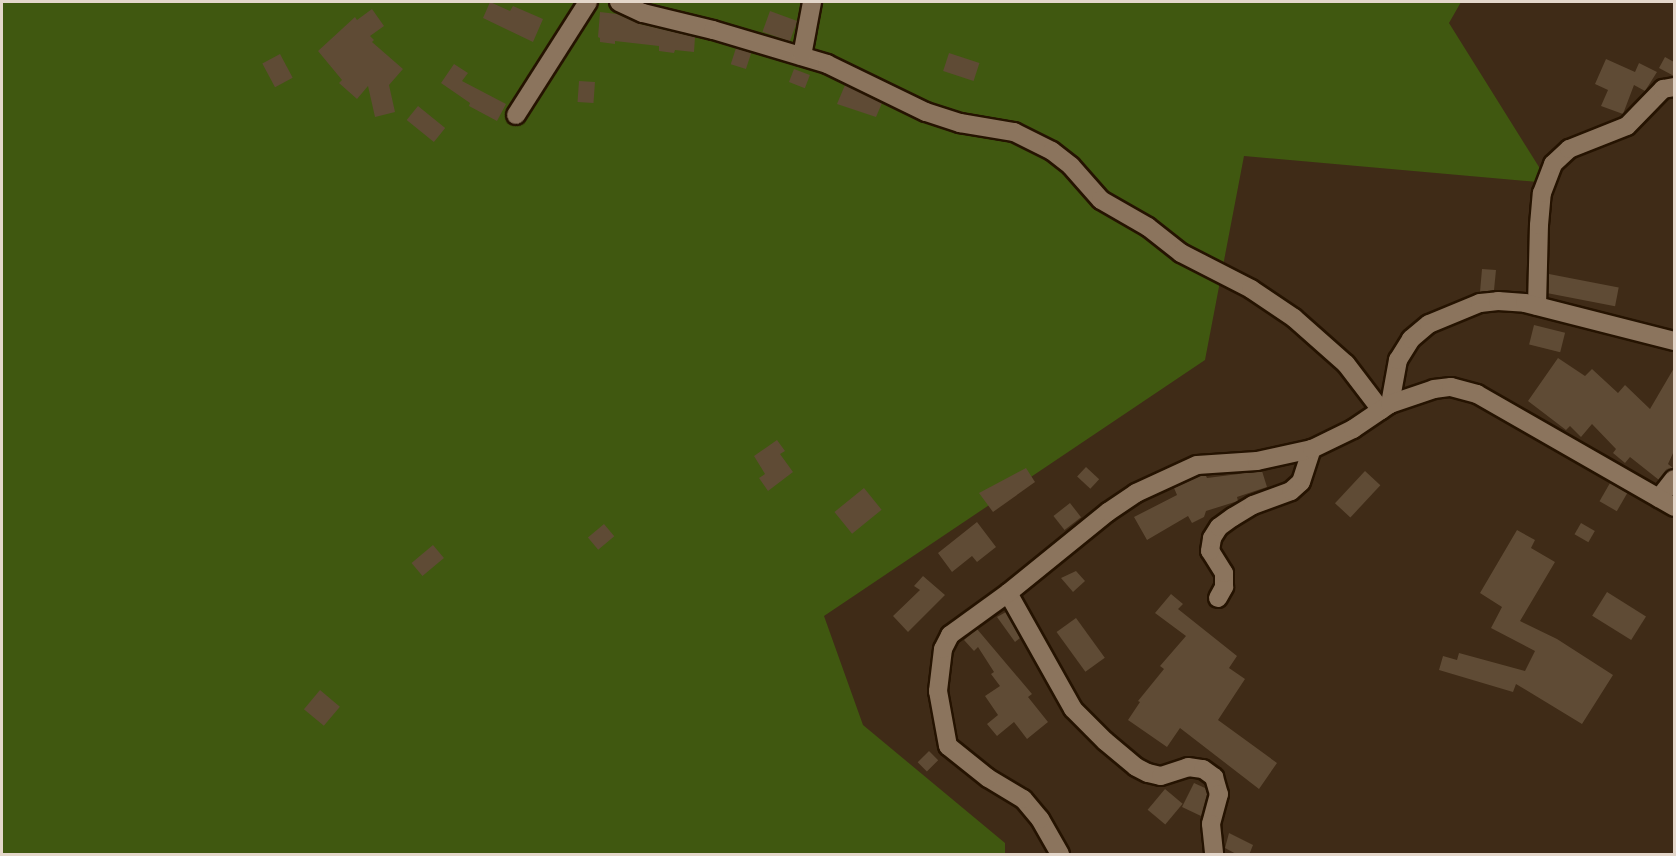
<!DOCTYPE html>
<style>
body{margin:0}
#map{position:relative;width:1676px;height:856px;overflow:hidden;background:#3f2b17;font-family:"Source Sans 3",sans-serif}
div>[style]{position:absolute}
.green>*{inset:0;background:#405810}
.building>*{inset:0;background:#5f4b35;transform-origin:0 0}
.roads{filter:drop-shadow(2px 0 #251301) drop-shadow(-2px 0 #251301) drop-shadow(0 2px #251301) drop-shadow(0 -2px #251301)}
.minor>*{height:18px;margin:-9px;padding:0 9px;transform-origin:9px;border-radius:9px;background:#8b745d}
span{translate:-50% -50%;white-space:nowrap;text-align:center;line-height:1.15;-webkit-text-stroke:4.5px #34220d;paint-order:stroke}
.frame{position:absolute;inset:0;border:3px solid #e4d7cb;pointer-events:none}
</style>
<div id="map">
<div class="green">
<i style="clip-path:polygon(2px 2px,1461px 2px,1449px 23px,1549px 183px,1244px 156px,1205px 360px,824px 616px,863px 725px,1005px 843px,1005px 854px,2px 854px)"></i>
</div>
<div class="building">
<i style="clip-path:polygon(490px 2px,510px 11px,513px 6px,543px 19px,533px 42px,483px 18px)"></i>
<i style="clip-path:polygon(372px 9px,384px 26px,370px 36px,374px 40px,372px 42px,403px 69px,389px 85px,395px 112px,375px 117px,368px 86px,357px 99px,339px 83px,342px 80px,318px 51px,355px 17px,357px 20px)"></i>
<i style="left:770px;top:11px;width:29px;height:22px;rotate:20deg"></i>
<i style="clip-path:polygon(600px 12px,617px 14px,640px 24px,695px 37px,694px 52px,675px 50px,674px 53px,659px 51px,659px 46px,615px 41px,615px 44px,600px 42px,600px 38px,598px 37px)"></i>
<i style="left:736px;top:48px;width:16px;height:17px;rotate:18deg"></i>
<i style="left:949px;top:53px;width:32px;height:19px;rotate:18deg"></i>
<i style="left:280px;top:54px;width:27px;height:20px;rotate:62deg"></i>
<i style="clip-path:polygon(1665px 57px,1674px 62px,1674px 76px,1659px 68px)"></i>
<i style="clip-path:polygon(1606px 59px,1635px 72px,1639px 63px,1657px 72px,1645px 91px,1634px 85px,1623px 114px,1601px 106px,1608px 90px,1595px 84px)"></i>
<i style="clip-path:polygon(454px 64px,468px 73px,462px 81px,506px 104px,497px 121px,469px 106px,470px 103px,441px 83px)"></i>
<i style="left:794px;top:69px;width:17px;height:14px;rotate:21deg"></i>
<i style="left:579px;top:81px;width:16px;height:21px;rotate:4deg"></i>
<i style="clip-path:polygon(845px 85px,882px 103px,876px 117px,837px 104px)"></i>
<i style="left:418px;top:106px;width:35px;height:18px;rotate:39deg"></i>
<i style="clip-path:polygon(1482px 269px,1496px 270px,1494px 290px,1480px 292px)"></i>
<i style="left:1549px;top:274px;width:71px;height:19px;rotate:11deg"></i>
<i style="left:1534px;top:325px;width:32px;height:20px;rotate:14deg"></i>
<i style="clip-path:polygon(1558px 358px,1585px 376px,1592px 369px,1618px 393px,1625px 385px,1650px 409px,1674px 368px,1674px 451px,1668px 464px,1673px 468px,1666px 472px,1659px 480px,1630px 457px,1625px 463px,1613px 453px,1616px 449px,1592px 424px,1581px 437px,1570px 426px,1566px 430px,1528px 401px)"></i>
<i style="clip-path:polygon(777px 440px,785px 451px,780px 454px,793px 472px,768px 491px,759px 478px,765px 474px,754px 456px)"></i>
<i style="left:1086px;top:467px;width:18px;height:13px;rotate:43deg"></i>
<i style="clip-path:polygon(1026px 468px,1035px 482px,993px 512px,979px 493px)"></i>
<i style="clip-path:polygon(1262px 471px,1267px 487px,1237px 497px,1238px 501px,1206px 511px,1204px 517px,1192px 523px,1188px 516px,1147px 540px,1134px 517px,1177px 495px,1174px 488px,1200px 476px,1206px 476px,1207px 478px)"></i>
<i style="left:1365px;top:471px;width:21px;height:44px;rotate:43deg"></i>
<i style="left:1610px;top:483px;width:20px;height:21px;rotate:30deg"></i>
<i style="left:864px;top:488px;width:28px;height:38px;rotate:51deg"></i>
<i style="left:1070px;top:503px;width:18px;height:21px;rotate:52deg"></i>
<i style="clip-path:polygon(977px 522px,996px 547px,977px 562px,972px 556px,952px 572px,938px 553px)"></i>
<i style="left:1581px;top:523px;width:16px;height:13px;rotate:30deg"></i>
<i style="left:604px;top:524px;width:16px;height:21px;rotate:50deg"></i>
<i style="clip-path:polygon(1517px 530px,1535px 540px,1531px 548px,1555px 562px,1520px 621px,1557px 639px,1613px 675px,1582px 724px,1516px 684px,1513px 692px,1439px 670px,1443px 656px,1457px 660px,1459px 653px,1525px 671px,1535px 651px,1491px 628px,1502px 607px,1480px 593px)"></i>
<i style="left:433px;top:545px;width:17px;height:28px;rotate:50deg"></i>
<i style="clip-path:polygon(1076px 571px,1085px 581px,1073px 592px,1061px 578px)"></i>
<i style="clip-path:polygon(923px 576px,945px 595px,908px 632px,893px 616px,920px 590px,914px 586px)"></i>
<i style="left:1607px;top:592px;width:46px;height:28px;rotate:32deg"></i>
<i style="clip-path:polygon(1171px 594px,1183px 604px,1178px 609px,1237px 656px,1229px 668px,1245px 679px,1218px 720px,1277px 763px,1259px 789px,1180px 728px,1167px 747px,1128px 720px,1140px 702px,1138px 701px,1164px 669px,1160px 666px,1186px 636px,1155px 613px)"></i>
<i style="clip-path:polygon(1006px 612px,1020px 638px,1015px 642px,997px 617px)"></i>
<i style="left:1076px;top:618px;width:49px;height:24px;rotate:54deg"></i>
<i style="clip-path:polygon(977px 629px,1032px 694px,1028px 697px,1048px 722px,1027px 739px,1014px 722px,997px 736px,987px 724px,998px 715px,985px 696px,1000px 686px,991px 674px,994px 672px,978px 647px,974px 651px,964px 640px)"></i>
<i style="left:320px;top:690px;width:26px;height:25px;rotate:40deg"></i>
<i style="left:929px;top:751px;width:13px;height:16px;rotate:45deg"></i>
<i style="clip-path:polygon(1194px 783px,1205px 788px,1207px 794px,1201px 816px,1182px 807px)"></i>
<i style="left:1165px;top:789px;width:23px;height:27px;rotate:40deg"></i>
<i style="clip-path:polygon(1229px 833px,1253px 845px,1249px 855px,1238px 855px,1225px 848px)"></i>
</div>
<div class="roads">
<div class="minor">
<i style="left:619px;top:2px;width:26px;rotate:25deg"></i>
<i style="left:643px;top:13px;width:72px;rotate:13.7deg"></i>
<i style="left:713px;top:30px;width:119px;rotate:16.6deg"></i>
<i style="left:827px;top:64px;width:110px;rotate:25.9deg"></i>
<i style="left:926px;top:112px;width:36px;rotate:18deg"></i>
<i style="left:960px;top:123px;width:55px;rotate:9.5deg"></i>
<i style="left:1014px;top:132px;width:42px;rotate:26.6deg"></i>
<i style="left:1052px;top:151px;width:24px;rotate:38deg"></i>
<i style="left:1071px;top:166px;width:45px;rotate:48.6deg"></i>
<i style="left:1101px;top:200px;width:54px;rotate:29.9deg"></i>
<i style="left:1148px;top:227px;width:42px;rotate:38.2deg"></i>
<i style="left:1181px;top:253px;width:79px;rotate:27.2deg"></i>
<i style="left:1251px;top:289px;width:52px;rotate:34deg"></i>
<i style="left:1294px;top:318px;width:69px;rotate:41.5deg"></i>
<i style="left:1346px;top:364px;width:58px;rotate:52.7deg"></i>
<i style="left:802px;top:56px;width:55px;rotate:-79.5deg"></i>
<i style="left:516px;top:115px;width:134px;rotate:-57.5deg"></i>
<i style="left:1537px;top:306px;width:81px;rotate:-88.6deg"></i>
<i style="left:1539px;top:225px;width:32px;rotate:-85deg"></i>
<i style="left:1542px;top:193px;width:31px;rotate:-69deg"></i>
<i style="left:1553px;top:164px;width:22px;rotate:-43deg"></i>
<i style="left:1569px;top:149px;width:62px;rotate:-21.6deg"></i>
<i style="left:1627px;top:126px;width:52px;rotate:-45.8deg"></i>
<i style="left:1663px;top:89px;width:11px;rotate:-10deg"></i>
<i style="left:1390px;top:404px;width:45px;rotate:-79.7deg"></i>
<i style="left:1398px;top:360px;width:25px;rotate:-58deg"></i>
<i style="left:1411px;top:339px;width:23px;rotate:-40deg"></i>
<i style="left:1429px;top:324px;width:55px;rotate:-22.4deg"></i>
<i style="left:1480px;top:303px;width:18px;rotate:-6deg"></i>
<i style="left:1498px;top:301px;width:27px;rotate:4deg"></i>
<i style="left:1525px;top:303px;width:154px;rotate:14.3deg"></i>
<i style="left:1659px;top:498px;width:24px;rotate:-52deg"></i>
<i style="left:1008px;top:593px;width:133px;rotate:60.7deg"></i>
<i style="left:1073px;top:709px;width:45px;rotate:45deg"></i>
<i style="left:1105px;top:741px;width:40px;rotate:40deg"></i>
<i style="left:1136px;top:767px;width:13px;rotate:27deg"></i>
<i style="left:1148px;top:773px;width:13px;rotate:13deg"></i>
<i style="left:1161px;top:776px;width:28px;rotate:-18deg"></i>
<i style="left:1188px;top:767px;width:15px;rotate:8deg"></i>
<i style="left:1203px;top:769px;width:14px;rotate:36deg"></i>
<i style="left:1214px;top:777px;width:18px;rotate:74deg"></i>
<i style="left:1219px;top:794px;width:31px;rotate:105deg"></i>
<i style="left:1211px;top:824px;width:30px;rotate:84deg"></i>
<i style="left:1218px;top:598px;width:13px;rotate:-61deg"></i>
<i style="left:1224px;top:587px;width:14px;rotate:-90deg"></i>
<i style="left:1224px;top:573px;width:26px;rotate:-122deg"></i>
<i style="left:1210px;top:551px;width:13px;rotate:-81deg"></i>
<i style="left:1212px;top:538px;width:13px;rotate:-58deg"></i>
<i style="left:1219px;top:527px;width:17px;rotate:-36deg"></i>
<i style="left:1233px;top:517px;width:23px;rotate:-31deg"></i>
<i style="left:1253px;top:505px;width:40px;rotate:-20.2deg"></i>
<i style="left:1291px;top:491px;width:13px;rotate:-42deg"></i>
<i style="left:1301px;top:482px;width:35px;rotate:-72deg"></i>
<i style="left:1060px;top:854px;width:40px;rotate:-119.7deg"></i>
<i style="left:1040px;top:819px;width:26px;rotate:-130deg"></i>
<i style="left:1023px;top:799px;width:41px;rotate:-149deg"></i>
<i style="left:988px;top:778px;width:51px;rotate:-141.3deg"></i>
<i style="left:948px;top:746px;width:56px;rotate:-100.3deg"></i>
<i style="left:938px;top:691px;width:42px;rotate:-83.2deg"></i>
<i style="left:943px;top:649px;width:16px;rotate:-63deg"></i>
<i style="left:950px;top:635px;width:72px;rotate:-35.9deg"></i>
<i style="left:1008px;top:593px;width:129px;rotate:-39deg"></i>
<i style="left:1108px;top:512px;width:34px;rotate:-34deg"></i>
<i style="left:1136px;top:493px;width:67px;rotate:-24.7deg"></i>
<i style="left:1197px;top:465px;width:60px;rotate:-3.8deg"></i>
<i style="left:1257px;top:461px;width:56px;rotate:-12.3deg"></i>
<i style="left:1312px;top:449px;width:46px;rotate:-26deg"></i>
<i style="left:1353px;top:429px;width:45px;rotate:-34deg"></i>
<i style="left:1390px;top:404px;width:46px;rotate:-18.8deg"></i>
<i style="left:1434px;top:389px;width:17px;rotate:-7deg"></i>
<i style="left:1451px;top:387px;width:27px;rotate:15deg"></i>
<i style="left:1477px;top:394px;width:227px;rotate:29.8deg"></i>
</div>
</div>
<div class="frame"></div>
</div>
